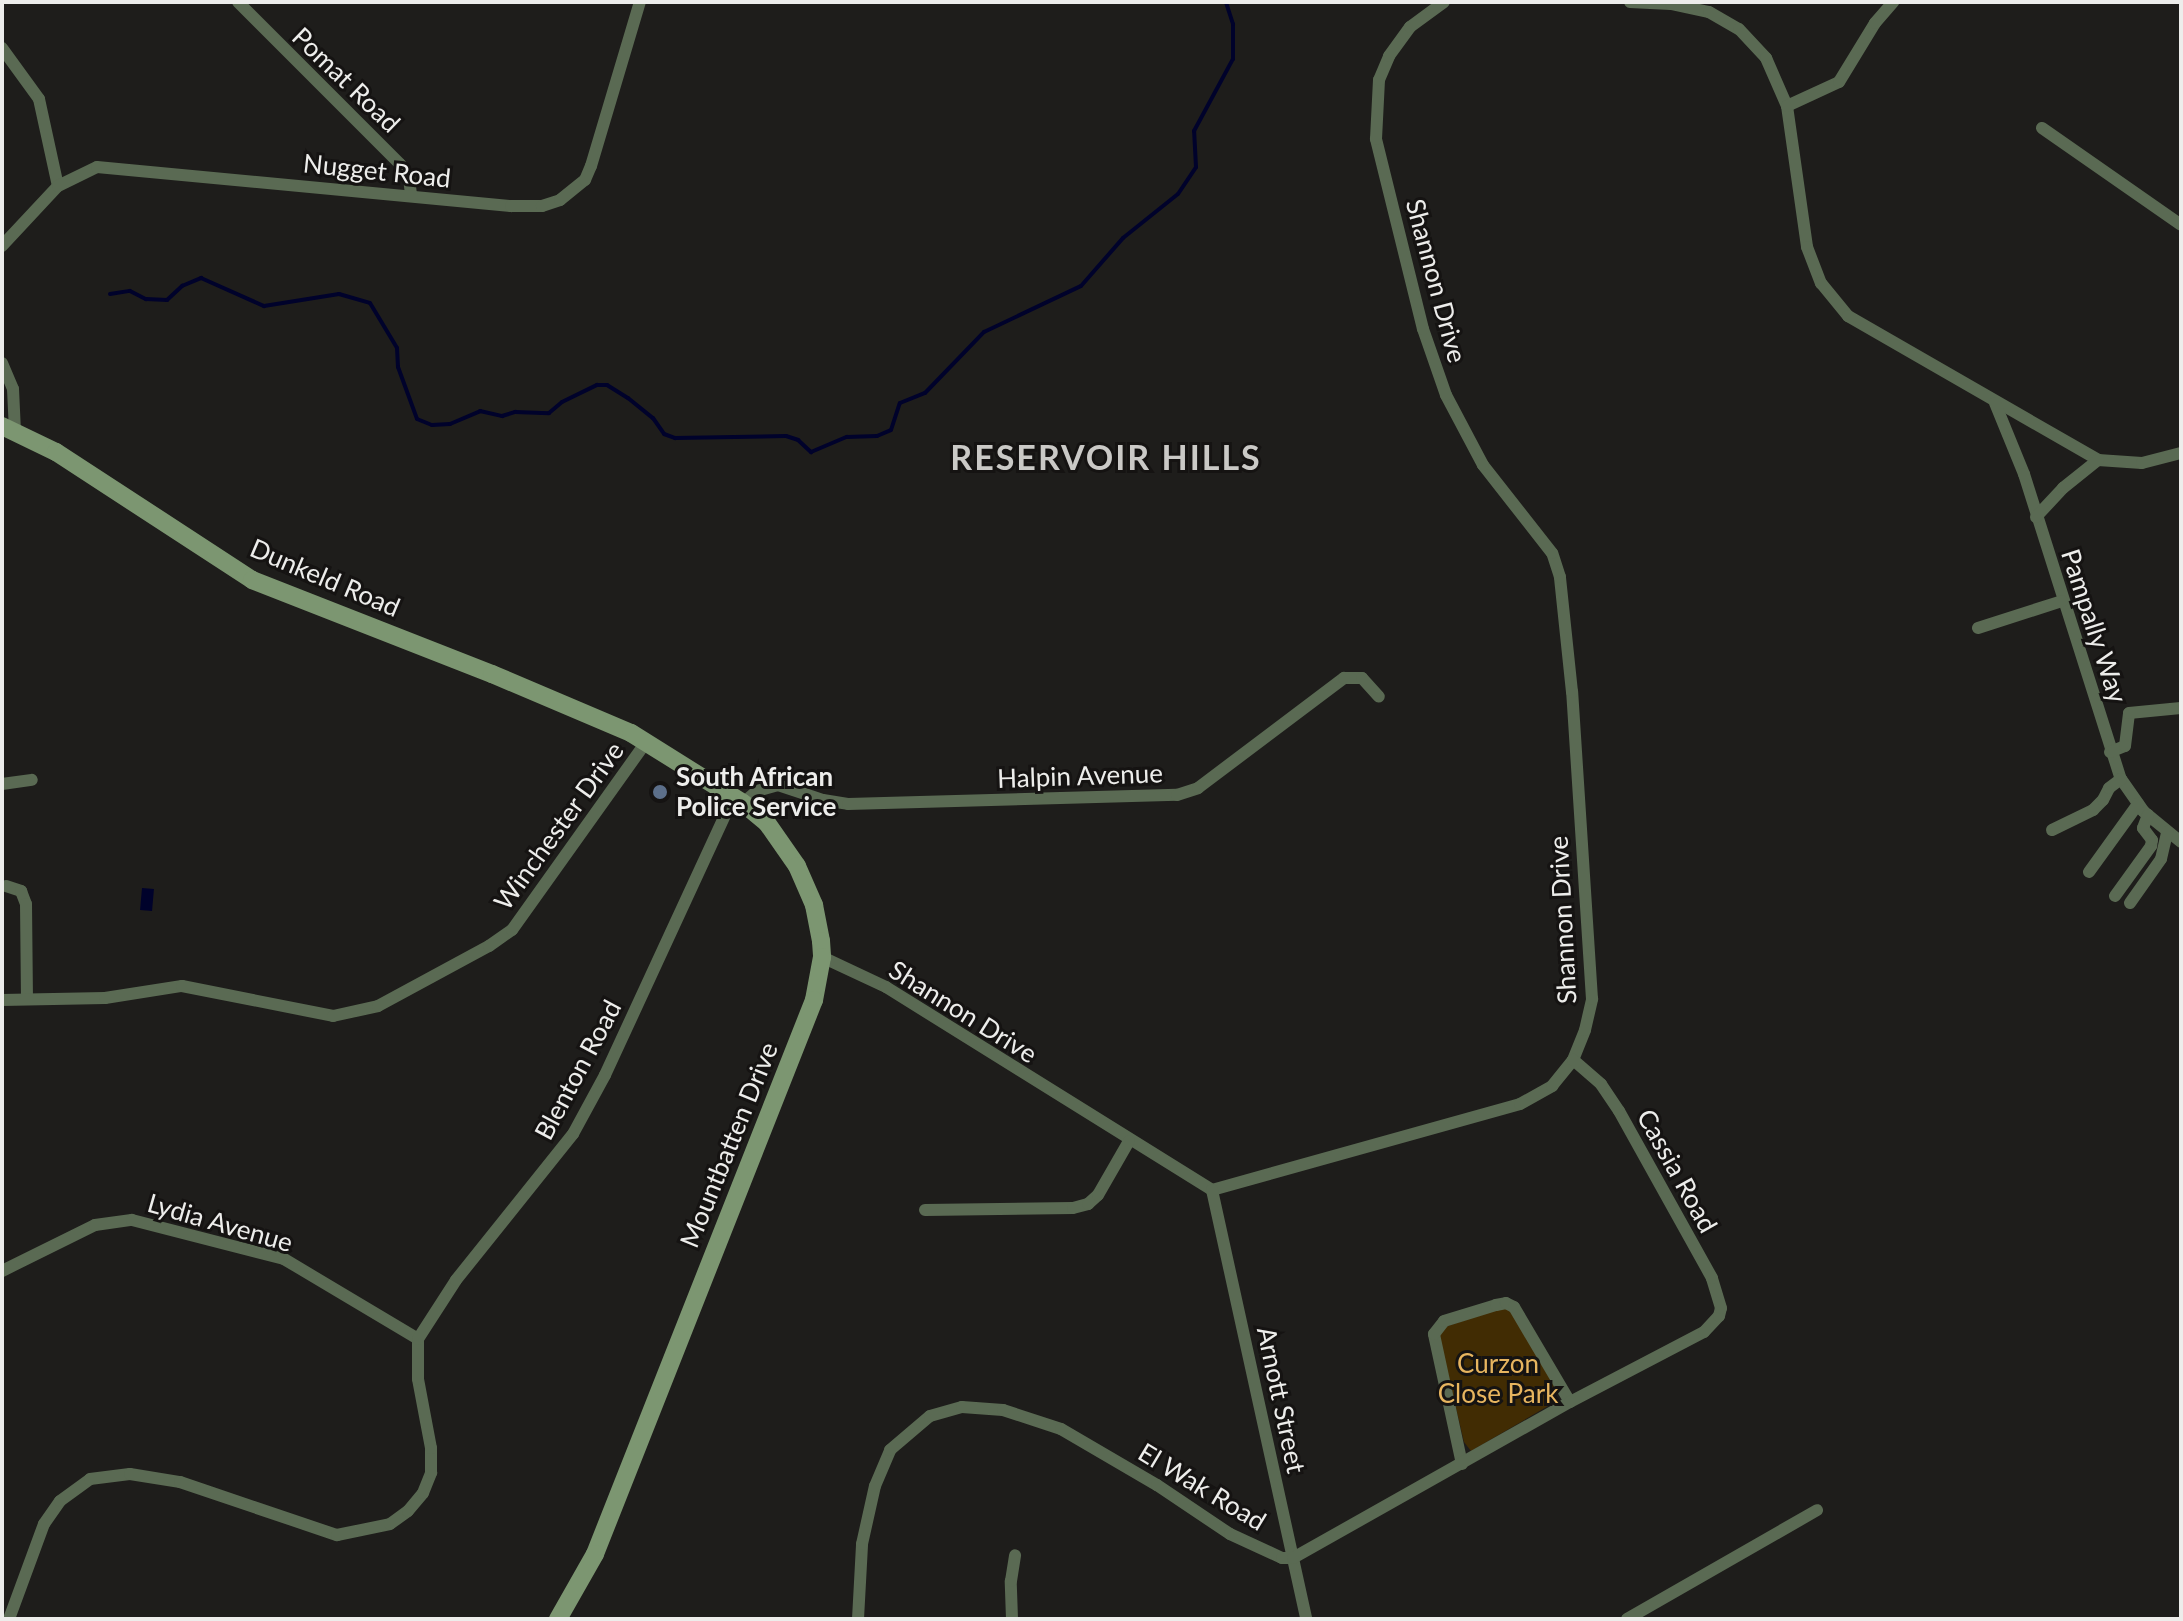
<!DOCTYPE html>
<style>
body{margin:0}
#map{position:relative;width:2183px;height:1621px;overflow:hidden;background:#1e1d1b;font-family:Lato,sans-serif}
div>[style]{position:absolute}
.green>*{inset:0;background:#412c03}
.water>*{inset:0;background:#00022b;transform-origin:0 0}
.stream>*{height:4px;margin:-2px;padding:0 2px;transform-origin:2px;border-radius:2px;background:#00022b}
.minor>*{height:12px;margin:-6px;padding:0 6px;transform-origin:6px;border-radius:6px;background:#5a6a53}
.secondary>*{height:18px;margin:-9px;padding:0 9px;transform-origin:9px;border-radius:9px;background:#7c9671}
.dots>*{width:22px;height:22px;translate:-50% -50%;box-sizing:border-box;border:4px solid #151312;border-radius:50%}
span{translate:-50% -50%;white-space:nowrap;text-align:center;line-height:1.15;-webkit-text-stroke:6px #151312;paint-order:stroke}
.street-label{font-size:26px;color:#ededeb}
.poi-label{font-size:26px;color:#ededeb;font-weight:700}
.left{translate:0 -50%;text-align:left}
.park-label{font-size:26px;color:#e7b55f}
.district-label{font-size:34px;color:#cac9c6;font-weight:700;letter-spacing:2px}
.frame{position:absolute;inset:0;border:4px solid #ededeb;pointer-events:none}
</style>
<div id="map">
<div class="green">
<i style="clip-path:polygon(1503px 1307px,1516px 1313px,1557px 1387px,1555px 1402px,1471px 1451px,1464px 1442px,1439px 1336px,1445px 1327px)"></i>
</div>
<div class="water">
<i style="left:142px;top:888px;width:12px;height:22px;rotate:5deg"></i>
</div>
<div class="stream">
<i style="left:110px;top:294px;width:20px;rotate:-9deg"></i>
<i style="left:130px;top:291px;width:18px;rotate:27deg"></i>
<i style="left:146px;top:299px;width:21px;rotate:3deg"></i>
<i style="left:167px;top:300px;width:21px;rotate:-43deg"></i>
<i style="left:182px;top:286px;width:21px;rotate:-23deg"></i>
<i style="left:201px;top:278px;width:69px;rotate:24deg"></i>
<i style="left:264px;top:306px;width:76px;rotate:-9.1deg"></i>
<i style="left:339px;top:294px;width:32px;rotate:16deg"></i>
<i style="left:370px;top:303px;width:52px;rotate:59deg"></i>
<i style="left:397px;top:348px;width:19px;rotate:87deg"></i>
<i style="left:398px;top:367px;width:55px;rotate:69.9deg"></i>
<i style="left:417px;top:419px;width:16px;rotate:22deg"></i>
<i style="left:432px;top:425px;width:18px;rotate:-3deg"></i>
<i style="left:450px;top:424px;width:33px;rotate:-23deg"></i>
<i style="left:480px;top:411px;width:23px;rotate:13deg"></i>
<i style="left:502px;top:416px;width:14px;rotate:-17deg"></i>
<i style="left:515px;top:412px;width:34px;rotate:2deg"></i>
<i style="left:549px;top:413px;width:17px;rotate:-40deg"></i>
<i style="left:562px;top:402px;width:39px;rotate:-26deg"></i>
<i style="left:597px;top:385px;width:10px"></i>
<i style="left:607px;top:385px;width:25px;rotate:32deg"></i>
<i style="left:628px;top:398px;width:32px;rotate:39deg"></i>
<i style="left:653px;top:418px;width:19px;rotate:55deg"></i>
<i style="left:664px;top:434px;width:12px;rotate:20deg"></i>
<i style="left:675px;top:438px;width:111px;rotate:-1deg"></i>
<i style="left:786px;top:436px;width:13px;rotate:18deg"></i>
<i style="left:798px;top:440px;width:18px;rotate:43deg"></i>
<i style="left:811px;top:452px;width:39px;rotate:-23deg"></i>
<i style="left:847px;top:437px;width:30px;rotate:-2deg"></i>
<i style="left:877px;top:436px;width:15px;rotate:-23deg"></i>
<i style="left:891px;top:430px;width:28px;rotate:-72deg"></i>
<i style="left:900px;top:403px;width:27px;rotate:-22deg"></i>
<i style="left:925px;top:393px;width:85px;rotate:-46deg"></i>
<i style="left:984px;top:332px;width:107px;rotate:-25.4deg"></i>
<i style="left:1081px;top:286px;width:64px;rotate:-48.8deg"></i>
<i style="left:1123px;top:238px;width:70px;rotate:-38.7deg"></i>
<i style="left:1178px;top:194px;width:32px;rotate:-56deg"></i>
<i style="left:1196px;top:167px;width:36px;rotate:-93deg"></i>
<i style="left:1194px;top:131px;width:82px;rotate:-61.6deg"></i>
<i style="left:1233px;top:59px;width:35px;rotate:-90deg"></i>
<i style="left:1233px;top:24px;width:23px;rotate:-108deg"></i>
</div>
<div class="minor">
<i style="left:238px;top:2px;width:229px;rotate:45deg"></i>
<i style="left:400px;top:164px;width:17px;rotate:57deg"></i>
<i style="left:409px;top:178px;width:17px;rotate:83deg"></i>
<i style="left:1630px;top:2px;width:41px;rotate:2.8deg"></i>
<i style="left:1671px;top:4px;width:39px;rotate:12deg"></i>
<i style="left:1709px;top:12px;width:34px;rotate:30deg"></i>
<i style="left:1739px;top:29px;width:40px;rotate:47deg"></i>
<i style="left:1766px;top:58px;width:52px;rotate:66.4deg"></i>
<i style="left:1787px;top:106px;width:142px;rotate:81.9deg"></i>
<i style="left:1807px;top:247px;width:39px;rotate:69deg"></i>
<i style="left:1821px;top:283px;width:43px;rotate:50.7deg"></i>
<i style="left:1848px;top:316px;width:289px;rotate:29.9deg"></i>
<i style="left:2098px;top:460px;width:44px;rotate:3.9deg"></i>
<i style="left:2142px;top:463px;width:40px;rotate:-14.4deg"></i>
<i style="left:2px;top:48px;width:63px;rotate:54deg"></i>
<i style="left:39px;top:99px;width:89px;rotate:77.7deg"></i>
<i style="left:1787px;top:106px;width:57px;rotate:-24.8deg"></i>
<i style="left:1839px;top:82px;width:69px;rotate:-58.6deg"></i>
<i style="left:1875px;top:23px;width:28px;rotate:-49deg"></i>
<i style="left:2042px;top:128px;width:169px;rotate:34.9deg"></i>
<i style="left:2px;top:246px;width:82px;rotate:-47deg"></i>
<i style="left:58px;top:186px;width:43px;rotate:-26deg"></i>
<i style="left:97px;top:167px;width:416px;rotate:5.4deg"></i>
<i style="left:511px;top:206px;width:31px"></i>
<i style="left:542px;top:206px;width:19px;rotate:-18deg"></i>
<i style="left:560px;top:200px;width:32px;rotate:-39deg"></i>
<i style="left:585px;top:180px;width:15px;rotate:-67deg"></i>
<i style="left:591px;top:166px;width:171px;rotate:-73.4deg"></i>
<i style="left:2px;top:363px;width:28px;rotate:67deg"></i>
<i style="left:13px;top:389px;width:42px;rotate:87.3deg"></i>
<i style="left:1995px;top:403px;width:77px;rotate:67.8deg"></i>
<i style="left:2024px;top:474px;width:320px;rotate:72.4deg"></i>
<i style="left:2121px;top:779px;width:39px;rotate:55deg"></i>
<i style="left:2143px;top:811px;width:49px;rotate:39.2deg"></i>
<i style="left:2036px;top:517px;width:40px;rotate:-47deg"></i>
<i style="left:2063px;top:488px;width:45px;rotate:-38.7deg"></i>
<i style="left:1978px;top:628px;width:88px;rotate:-17.8deg"></i>
<i style="left:2110px;top:752px;width:16px;rotate:-22deg"></i>
<i style="left:2125px;top:746px;width:33px;rotate:-83deg"></i>
<i style="left:2129px;top:713px;width:52px;rotate:-5.5deg"></i>
<i style="left:2px;top:784px;width:30px;rotate:-8deg"></i>
<i style="left:743px;top:803px;width:18px;rotate:-41deg"></i>
<i style="left:757px;top:791px;width:22px;rotate:-16deg"></i>
<i style="left:778px;top:785px;width:47px;rotate:18.4deg"></i>
<i style="left:823px;top:800px;width:25px;rotate:9deg"></i>
<i style="left:848px;top:804px;width:329px;rotate:-1.6deg"></i>
<i style="left:1177px;top:795px;width:22px;rotate:-18deg"></i>
<i style="left:1198px;top:788px;width:183px;rotate:-37deg"></i>
<i style="left:1344px;top:678px;width:18px"></i>
<i style="left:1362px;top:678px;width:25px;rotate:48deg"></i>
<i style="left:2052px;top:830px;width:46px;rotate:-26deg"></i>
<i style="left:2093px;top:810px;width:14px;rotate:-45deg"></i>
<i style="left:2103px;top:800px;width:13px;rotate:-63deg"></i>
<i style="left:2109px;top:788px;width:15px;rotate:-37deg"></i>
<i style="left:2089px;top:872px;width:84px;rotate:-54.2deg"></i>
<i style="left:6px;top:886px;width:16px;rotate:18deg"></i>
<i style="left:21px;top:891px;width:14px;rotate:69deg"></i>
<i style="left:26px;top:904px;width:95px;rotate:89.4deg"></i>
<i style="left:2115px;top:896px;width:62px;rotate:-54.2deg"></i>
<i style="left:2151px;top:846px;width:6px;rotate:-81deg"></i>
<i style="left:2152px;top:840px;width:15px;rotate:-127deg"></i>
<i style="left:2143px;top:828px;width:14px;rotate:-69deg"></i>
<i style="left:2130px;top:903px;width:54px;rotate:-54.8deg"></i>
<i style="left:2161px;top:859px;width:28px;rotate:-77deg"></i>
<i style="left:822px;top:957px;width:71px;rotate:25.1deg"></i>
<i style="left:886px;top:987px;width:384px;rotate:31.9deg"></i>
<i style="left:1212px;top:1190px;width:320px;rotate:-15.6deg"></i>
<i style="left:1520px;top:1104px;width:37px;rotate:-29deg"></i>
<i style="left:1552px;top:1086px;width:33px;rotate:-51deg"></i>
<i style="left:1573px;top:1060px;width:32px;rotate:-68deg"></i>
<i style="left:1585px;top:1030px;width:32px;rotate:-77deg"></i>
<i style="left:1592px;top:999px;width:308px;rotate:-93.7deg"></i>
<i style="left:1572px;top:692px;width:116px;rotate:-96deg"></i>
<i style="left:1560px;top:577px;width:25px;rotate:-108deg"></i>
<i style="left:1552px;top:553px;width:112px;rotate:-128.1deg"></i>
<i style="left:1483px;top:465px;width:79px;rotate:-117.9deg"></i>
<i style="left:1446px;top:395px;width:70px;rotate:-109.2deg"></i>
<i style="left:1423px;top:329px;width:196px;rotate:-103.9deg"></i>
<i style="left:1376px;top:139px;width:59px;rotate:-87.1deg"></i>
<i style="left:1379px;top:80px;width:26px;rotate:-67deg"></i>
<i style="left:1389px;top:56px;width:36px;rotate:-54deg"></i>
<i style="left:1410px;top:27px;width:42px;rotate:-36.3deg"></i>
<i style="left:2px;top:1000px;width:103px;rotate:-1.1deg"></i>
<i style="left:105px;top:998px;width:78px;rotate:-8.9deg"></i>
<i style="left:182px;top:986px;width:154px;rotate:11.2deg"></i>
<i style="left:333px;top:1016px;width:46px;rotate:-12.5deg"></i>
<i style="left:378px;top:1006px;width:126px;rotate:-28.4deg"></i>
<i style="left:489px;top:946px;width:28px;rotate:-35deg"></i>
<i style="left:512px;top:930px;width:231px;rotate:-54.5deg"></i>
<i style="left:1212px;top:1190px;width:439px;rotate:77.6deg"></i>
<i style="left:925px;top:1210px;width:148px;rotate:-0.8deg"></i>
<i style="left:1073px;top:1208px;width:16px;rotate:-15deg"></i>
<i style="left:1088px;top:1204px;width:13px;rotate:-42deg"></i>
<i style="left:1098px;top:1195px;width:62px;rotate:-60.1deg"></i>
<i style="left:2px;top:1271px;width:104px;rotate:-26.3deg"></i>
<i style="left:95px;top:1225px;width:37px;rotate:-8deg"></i>
<i style="left:132px;top:1220px;width:157px;rotate:14.4deg"></i>
<i style="left:284px;top:1259px;width:156px;rotate:30.8deg"></i>
<i style="left:1462px;top:1464px;width:133px;rotate:-102.2deg"></i>
<i style="left:1434px;top:1334px;width:16px;rotate:-52deg"></i>
<i style="left:1444px;top:1321px;width:54px;rotate:-17.1deg"></i>
<i style="left:1496px;top:1305px;width:10px;rotate:-11deg"></i>
<i style="left:1506px;top:1303px;width:9px;rotate:27deg"></i>
<i style="left:1514px;top:1307px;width:110px;rotate:59.5deg"></i>
<i style="left:9px;top:1619px;width:101px;rotate:-69.8deg"></i>
<i style="left:44px;top:1524px;width:28px;rotate:-55deg"></i>
<i style="left:60px;top:1501px;width:37px;rotate:-36deg"></i>
<i style="left:90px;top:1479px;width:40px;rotate:-7.1deg"></i>
<i style="left:130px;top:1474px;width:51px;rotate:9.1deg"></i>
<i style="left:180px;top:1482px;width:166px;rotate:18.7deg"></i>
<i style="left:337px;top:1535px;width:54px;rotate:-11.7deg"></i>
<i style="left:390px;top:1524px;width:22px;rotate:-36deg"></i>
<i style="left:408px;top:1511px;width:23px;rotate:-50deg"></i>
<i style="left:423px;top:1493px;width:22px;rotate:-68deg"></i>
<i style="left:431px;top:1473px;width:25px;rotate:-90deg"></i>
<i style="left:431px;top:1448px;width:70px;rotate:-100.7deg"></i>
<i style="left:418px;top:1379px;width:40px;rotate:-90deg"></i>
<i style="left:418px;top:1339px;width:70px;rotate:-57.2deg"></i>
<i style="left:456px;top:1280px;width:187px;rotate:-51.3deg"></i>
<i style="left:573px;top:1134px;width:67px;rotate:-61.5deg"></i>
<i style="left:605px;top:1075px;width:307px;rotate:-65.2deg"></i>
<i style="left:858px;top:1619px;width:75px;rotate:-86.9deg"></i>
<i style="left:862px;top:1544px;width:59px;rotate:-77.4deg"></i>
<i style="left:875px;top:1486px;width:39px;rotate:-67deg"></i>
<i style="left:890px;top:1450px;width:52px;rotate:-40.4deg"></i>
<i style="left:930px;top:1416px;width:33px;rotate:-16deg"></i>
<i style="left:962px;top:1407px;width:41px;rotate:4.2deg"></i>
<i style="left:1003px;top:1410px;width:61px;rotate:18.1deg"></i>
<i style="left:1061px;top:1429px;width:111px;rotate:30.3deg"></i>
<i style="left:1157px;top:1485px;width:88px;rotate:33.9deg"></i>
<i style="left:1230px;top:1534px;width:57px;rotate:24.8deg"></i>
<i style="left:1282px;top:1558px;width:11px"></i>
<i style="left:1293px;top:1558px;width:318px;rotate:-29.4deg"></i>
<i style="left:1570px;top:1402px;width:151px;rotate:-27.6deg"></i>
<i style="left:1704px;top:1332px;width:22px;rotate:-47deg"></i>
<i style="left:1719px;top:1316px;width:8px;rotate:-76deg"></i>
<i style="left:1721px;top:1308px;width:31px;rotate:-107deg"></i>
<i style="left:1712px;top:1278px;width:191px;rotate:-119.1deg"></i>
<i style="left:1619px;top:1111px;width:32px;rotate:-124deg"></i>
<i style="left:1601px;top:1084px;width:37px;rotate:-139deg"></i>
<i style="left:1012px;top:1619px;width:38px;rotate:-92deg"></i>
<i style="left:1011px;top:1581px;width:26px;rotate:-81deg"></i>
<i style="left:1627px;top:1619px;width:219px;rotate:-29.8deg"></i>
</div>
<div class="secondary">
<i style="left:2px;top:426px;width:60px;rotate:25.7deg"></i>
<i style="left:56px;top:452px;width:234px;rotate:33.1deg"></i>
<i style="left:252px;top:580px;width:258px;rotate:21.4deg"></i>
<i style="left:492px;top:674px;width:151px;rotate:23deg"></i>
<i style="left:631px;top:733px;width:132px;rotate:32deg"></i>
<i style="left:743px;top:803px;width:31px;rotate:40deg"></i>
<i style="left:767px;top:823px;width:52px;rotate:55.1deg"></i>
<i style="left:797px;top:866px;width:43px;rotate:66.4deg"></i>
<i style="left:814px;top:905px;width:37px;rotate:79deg"></i>
<i style="left:821px;top:941px;width:16px;rotate:86deg"></i>
<i style="left:822px;top:957px;width:44px;rotate:100.5deg"></i>
<i style="left:814px;top:1000px;width:596px;rotate:111.57deg"></i>
<i style="left:595px;top:1554px;width:75px;rotate:119.6deg"></i>
</div>
<div class="dots">
<i style="left:660px;top:792px;background:#5c6f8a"></i>
</div>
<div class="street-label">
<span style="left:346px;top:80px;rotate:44deg">Pomat Road</span>
<span style="left:377px;top:171px;rotate:6deg">Nugget Road</span>
<span style="left:1436px;top:281px;rotate:75deg">Shannon Drive</span>
<span style="left:325px;top:578px;rotate:23deg">Dunkeld Road</span>
<span style="left:2094px;top:626px;rotate:72deg">Pampally Way</span>
<span style="left:1080px;top:776px;rotate:-2deg">Halpin Avenue</span>
<span style="left:559px;top:826px;rotate:-54deg">Winchester Drive</span>
<span style="left:1563px;top:920px;rotate:-93deg">Shannon Drive</span>
<span style="left:963px;top:1012px;rotate:32deg">Shannon Drive</span>
<span style="left:578px;top:1070px;rotate:-62deg">Blenton Road</span>
<span style="left:729px;top:1145px;rotate:-68deg">Mountbatten Drive</span>
<span style="left:1677px;top:1171px;rotate:61deg">Cassia Road</span>
<span style="left:220px;top:1223px;rotate:16deg">Lydia Avenue</span>
<span style="left:1281px;top:1400px;rotate:78deg">Arnott Street</span>
<span style="left:1202px;top:1487px;rotate:31deg">El Wak Road</span>
</div>
<div class="poi-label">
<span class="left" style="left:676px;top:792px">South African<br>Police Service</span>
</div>
<div class="park-label">
<span style="left:1498px;top:1379px">Curzon<br>Close Park</span>
</div>
<div class="district-label">
<span style="left:1106px;top:457px">RESERVOIR HILLS</span>
</div>
<div class="frame"></div>
</div>
